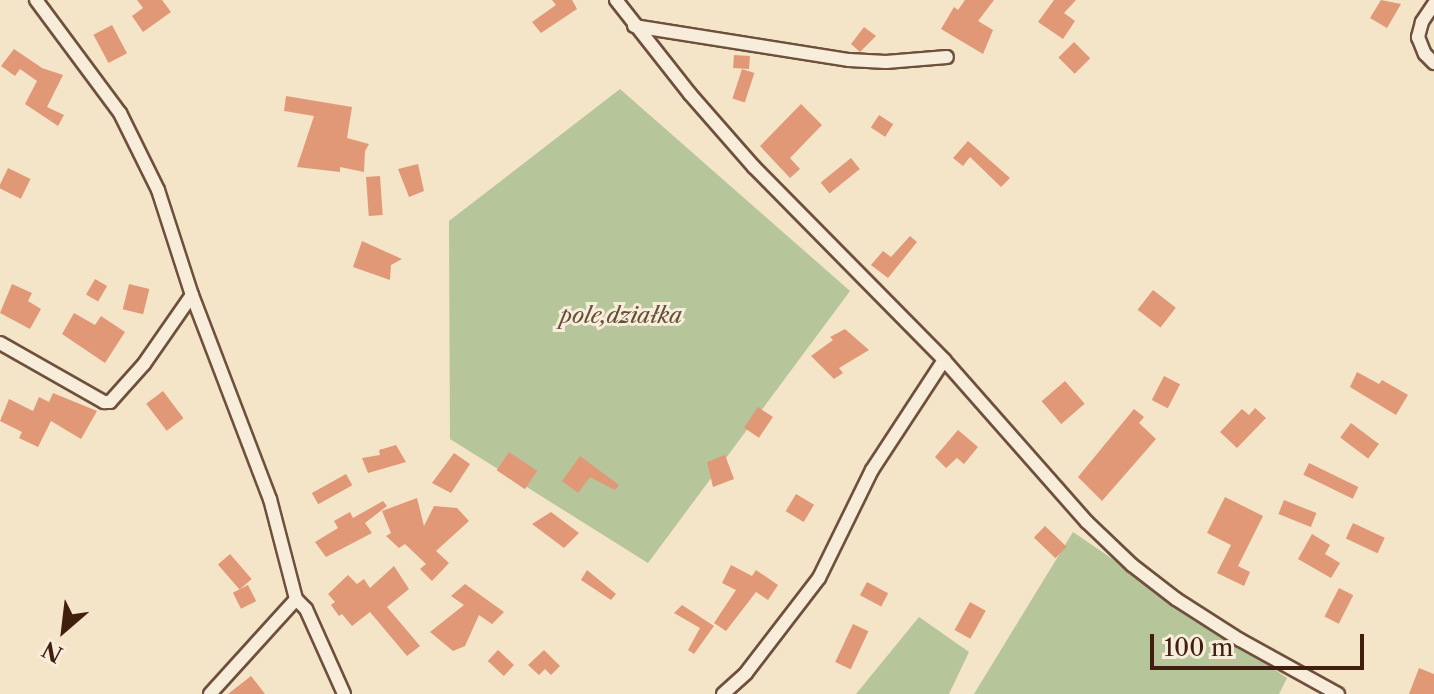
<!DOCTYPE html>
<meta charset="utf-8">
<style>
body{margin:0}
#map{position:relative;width:1434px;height:694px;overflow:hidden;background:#f4e4c8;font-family:"Libre Caslon Text",serif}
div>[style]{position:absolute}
.green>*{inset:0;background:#b6c59a}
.building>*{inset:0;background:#e19877;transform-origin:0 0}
.roads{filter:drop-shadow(2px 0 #6e503d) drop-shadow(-2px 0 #6e503d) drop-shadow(0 2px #6e503d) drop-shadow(0 -2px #6e503d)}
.minor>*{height:12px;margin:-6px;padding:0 6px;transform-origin:6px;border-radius:6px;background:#f8eddb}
span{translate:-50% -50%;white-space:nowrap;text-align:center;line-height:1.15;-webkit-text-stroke:6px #f8eddb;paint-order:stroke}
.park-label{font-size:22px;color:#645139;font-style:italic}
.north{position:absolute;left:24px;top:590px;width:80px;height:80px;-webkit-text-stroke:6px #f8eddb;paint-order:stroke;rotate:208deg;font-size:22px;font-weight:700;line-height:32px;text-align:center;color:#411f0f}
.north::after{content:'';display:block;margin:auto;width:28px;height:36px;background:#411f0f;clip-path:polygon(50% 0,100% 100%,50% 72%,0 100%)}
.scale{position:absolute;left:1150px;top:634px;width:214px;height:36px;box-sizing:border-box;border:4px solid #411f0f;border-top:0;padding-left:10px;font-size:24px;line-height:28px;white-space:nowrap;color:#411f0f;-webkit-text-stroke:6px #f8eddb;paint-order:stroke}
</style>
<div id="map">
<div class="green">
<i style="clip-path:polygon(620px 89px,850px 291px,648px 563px,450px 439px,449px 221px)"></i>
<i style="clip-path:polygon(1073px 532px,1287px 678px,1279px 694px,974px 694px)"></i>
<i style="clip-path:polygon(919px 617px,969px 652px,949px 694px,856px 694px)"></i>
</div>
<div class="building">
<i style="clip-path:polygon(137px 0,162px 0,171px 12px,143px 32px,132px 16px,143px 8px)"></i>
<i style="clip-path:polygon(552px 0,572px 0,577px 9px,541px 33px,532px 22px,556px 5px)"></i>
<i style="clip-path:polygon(965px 0,994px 0,978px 21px,993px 30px,983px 54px,941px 29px,954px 7px,958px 10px)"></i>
<i style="clip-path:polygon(1054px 0,1076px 0,1064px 13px,1075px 21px,1063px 39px,1038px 22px)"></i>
<i style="clip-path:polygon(1381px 0,1401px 4px,1387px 28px,1370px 18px)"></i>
<i style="left:112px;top:25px;width:32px;height:21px;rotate:62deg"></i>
<i style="clip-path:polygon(864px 27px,876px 36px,860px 52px,851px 44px)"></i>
<i style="left:1074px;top:42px;width:23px;height:22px;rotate:45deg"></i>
<i style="clip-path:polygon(14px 49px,42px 68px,63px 75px,47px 107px,64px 115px,58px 126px,25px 104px,37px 81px,20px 69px,15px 76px,1px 66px)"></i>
<i style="left:734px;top:55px;width:16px;height:13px;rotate:4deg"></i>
<i style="left:742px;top:69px;width:13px;height:31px;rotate:18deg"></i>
<i style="clip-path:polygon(286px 96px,352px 107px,347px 138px,369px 144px,365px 151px,364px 172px,340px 167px,340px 172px,297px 167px,314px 116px,284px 111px)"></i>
<i style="clip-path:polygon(801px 104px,822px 125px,790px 158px,800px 169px,790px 178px,760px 146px)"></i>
<i style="left:879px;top:115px;width:17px;height:15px;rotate:33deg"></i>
<i style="clip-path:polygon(968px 141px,1010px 178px,1001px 187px,970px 157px,963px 166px,953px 158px)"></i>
<i style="left:851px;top:158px;width:14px;height:39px;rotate:51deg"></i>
<i style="clip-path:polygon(418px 164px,424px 191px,409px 197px,398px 169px)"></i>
<i style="left:8px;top:168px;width:25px;height:22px;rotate:26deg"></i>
<i style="left:380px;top:176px;width:39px;height:14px;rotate:86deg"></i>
<i style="clip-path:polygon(910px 236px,917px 242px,888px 278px,871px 265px,883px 251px,891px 257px)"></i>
<i style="clip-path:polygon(362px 241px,402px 259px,391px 265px,390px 280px,353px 267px)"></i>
<i style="left:95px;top:279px;width:14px;height:18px;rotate:30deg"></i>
<i style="clip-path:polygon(12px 284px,32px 293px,28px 301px,41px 309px,30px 329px,0 313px)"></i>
<i style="left:129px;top:284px;width:21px;height:26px;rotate:14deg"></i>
<i style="left:1153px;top:290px;width:29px;height:25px;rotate:38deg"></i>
<i style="clip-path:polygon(74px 313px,95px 325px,101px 316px,125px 332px,105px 363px,62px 334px)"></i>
<i style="clip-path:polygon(845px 329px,869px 350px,839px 368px,843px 373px,834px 379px,811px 356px,833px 340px,830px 337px)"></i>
<i style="clip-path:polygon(1357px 372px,1379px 384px,1382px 380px,1408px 395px,1396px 415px,1350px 387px)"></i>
<i style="left:1164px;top:376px;width:18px;height:27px;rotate:27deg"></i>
<i style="left:1065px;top:381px;width:30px;height:31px;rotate:49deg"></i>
<i style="left:163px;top:391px;width:34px;height:21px;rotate:53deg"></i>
<i style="clip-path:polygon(53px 393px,97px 411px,81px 439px,51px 421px,38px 447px,19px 438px,22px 432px,0 421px,9px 399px,33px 411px,39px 397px,49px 402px)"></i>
<i style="left:758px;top:407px;width:18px;height:25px;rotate:34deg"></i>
<i style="clip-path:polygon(1255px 408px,1266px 418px,1237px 448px,1220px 432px,1242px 409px,1249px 415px)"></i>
<i style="clip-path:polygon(1134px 409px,1144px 417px,1139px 423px,1156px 439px,1102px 501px,1078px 477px)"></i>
<i style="left:1351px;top:423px;width:35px;height:18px;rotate:37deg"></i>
<i style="clip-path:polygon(958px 430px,978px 447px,964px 464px,957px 458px,946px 468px,935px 457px)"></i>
<i style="clip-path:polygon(396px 445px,406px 462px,368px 473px,362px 458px,380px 455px,379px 450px)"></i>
<i style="left:509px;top:452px;width:34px;height:22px;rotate:34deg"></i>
<i style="clip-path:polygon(454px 453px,470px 464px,451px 493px,432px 483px)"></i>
<i style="clip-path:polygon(725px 455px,734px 479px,713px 487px,707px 462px)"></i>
<i style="clip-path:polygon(580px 456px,619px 485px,615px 490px,590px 477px,578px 493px,562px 481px)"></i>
<i style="left:1309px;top:463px;width:55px;height:13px;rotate:26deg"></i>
<i style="left:346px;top:474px;width:13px;height:39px;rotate:61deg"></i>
<i style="left:796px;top:494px;width:21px;height:20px;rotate:31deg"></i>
<i style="clip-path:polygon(1225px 497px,1263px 516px,1238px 566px,1250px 572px,1244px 586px,1217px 573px,1231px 545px,1207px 533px)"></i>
<i style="clip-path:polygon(417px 498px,424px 526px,434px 506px,457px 508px,469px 521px,436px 551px,449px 563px,432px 581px,420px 569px,426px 564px,405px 544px,399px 548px,386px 536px,391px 533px,382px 511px)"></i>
<i style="left:1284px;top:500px;width:35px;height:15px;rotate:22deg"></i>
<i style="clip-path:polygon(383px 501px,387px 506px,365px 523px,372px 533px,326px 557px,315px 542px,338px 528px,334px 521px,350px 512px,353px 518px)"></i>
<i style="clip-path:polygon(551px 512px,579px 533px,564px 548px,532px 524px)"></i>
<i style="left:1353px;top:523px;width:35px;height:17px;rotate:25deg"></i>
<i style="left:1045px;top:526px;width:30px;height:16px;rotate:44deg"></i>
<i style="clip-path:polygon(1312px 534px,1330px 545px,1325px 554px,1340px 563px,1331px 578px,1298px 559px)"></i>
<i style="left:230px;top:554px;width:33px;height:16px;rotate:49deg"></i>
<i style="clip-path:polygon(731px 565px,752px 576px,756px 570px,778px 585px,768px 600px,756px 592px,726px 631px,714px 623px,736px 590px,722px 583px)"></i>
<i style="clip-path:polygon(394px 566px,409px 589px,387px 607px,420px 646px,407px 656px,370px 612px,352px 626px,342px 614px,339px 616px,331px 605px,335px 602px,328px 594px,348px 575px,357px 584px,364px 579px,370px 588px)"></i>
<i style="clip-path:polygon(587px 570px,616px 594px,611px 600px,581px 580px)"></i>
<i style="left:867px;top:582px;width:24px;height:15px;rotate:28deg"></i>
<i style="clip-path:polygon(465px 584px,504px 612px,492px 624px,479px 615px,465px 646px,453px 651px,430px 632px,464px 605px,451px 596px)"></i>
<i style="left:248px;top:585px;width:18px;height:17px;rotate:63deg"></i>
<i style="left:1339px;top:588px;width:16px;height:32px;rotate:27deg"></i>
<i style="left:970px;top:602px;width:18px;height:32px;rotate:29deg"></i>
<i style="clip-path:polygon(682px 605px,714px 626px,694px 654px,688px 650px,700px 628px,674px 613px)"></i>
<i style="left:853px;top:624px;width:17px;height:42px;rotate:25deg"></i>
<i style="left:498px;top:650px;width:22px;height:15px;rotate:43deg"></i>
<i style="clip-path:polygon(544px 650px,560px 666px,551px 675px,545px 669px,539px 675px,528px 665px)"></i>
<i style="clip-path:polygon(1419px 668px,1434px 674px,1434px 694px,1409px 694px)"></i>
<i style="clip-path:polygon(251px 676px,265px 694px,228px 694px)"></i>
</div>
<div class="roads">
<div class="minor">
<i style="left:36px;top:0;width:141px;rotate:53.4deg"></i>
<i style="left:120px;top:113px;width:86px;rotate:63.7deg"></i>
<i style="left:158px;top:190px;width:110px;rotate:72.1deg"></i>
<i style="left:192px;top:295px;width:218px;rotate:69.1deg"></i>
<i style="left:270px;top:499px;width:103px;rotate:75.4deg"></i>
<i style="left:296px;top:599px;width:14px;rotate:45deg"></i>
<i style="left:306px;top:609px;width:93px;rotate:65.9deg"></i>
<i style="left:616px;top:0;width:120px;rotate:51.8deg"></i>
<i style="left:690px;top:94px;width:97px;rotate:48.8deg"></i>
<i style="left:754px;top:167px;width:271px;rotate:45.4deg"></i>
<i style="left:944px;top:360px;width:216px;rotate:48.6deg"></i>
<i style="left:1087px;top:522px;width:62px;rotate:43.7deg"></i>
<i style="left:1132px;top:565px;width:56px;rotate:37.7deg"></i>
<i style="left:1176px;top:599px;width:76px;rotate:32.6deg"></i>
<i style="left:1240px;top:640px;width:112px;rotate:28.9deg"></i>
<i style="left:1434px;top:4px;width:22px;rotate:124deg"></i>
<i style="left:1422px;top:22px;width:16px;rotate:105deg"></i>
<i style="left:1418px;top:37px;width:18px;rotate:68deg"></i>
<i style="left:1425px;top:54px;width:13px;rotate:45deg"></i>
<i style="left:634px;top:26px;width:218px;rotate:9deg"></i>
<i style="left:849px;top:60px;width:37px;rotate:3deg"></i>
<i style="left:886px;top:62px;width:61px;rotate:-4.7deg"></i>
<i style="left:0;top:343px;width:120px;rotate:29.6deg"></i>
<i style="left:104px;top:402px;width:6px"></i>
<i style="left:110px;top:402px;width:51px;rotate:-48.2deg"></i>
<i style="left:144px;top:364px;width:84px;rotate:-55.2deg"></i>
<i style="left:210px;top:694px;width:128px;rotate:-47.8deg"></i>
<i style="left:723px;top:694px;width:31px;rotate:-42deg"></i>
<i style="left:746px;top:673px;width:120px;rotate:-52.5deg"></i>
<i style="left:819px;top:578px;width:120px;rotate:-63.9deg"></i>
<i style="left:872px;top:470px;width:131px;rotate:-56.8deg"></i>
</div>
</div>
<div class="park-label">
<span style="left:621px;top:316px">pole,działka</span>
</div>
<div class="north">N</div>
<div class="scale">100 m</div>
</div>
